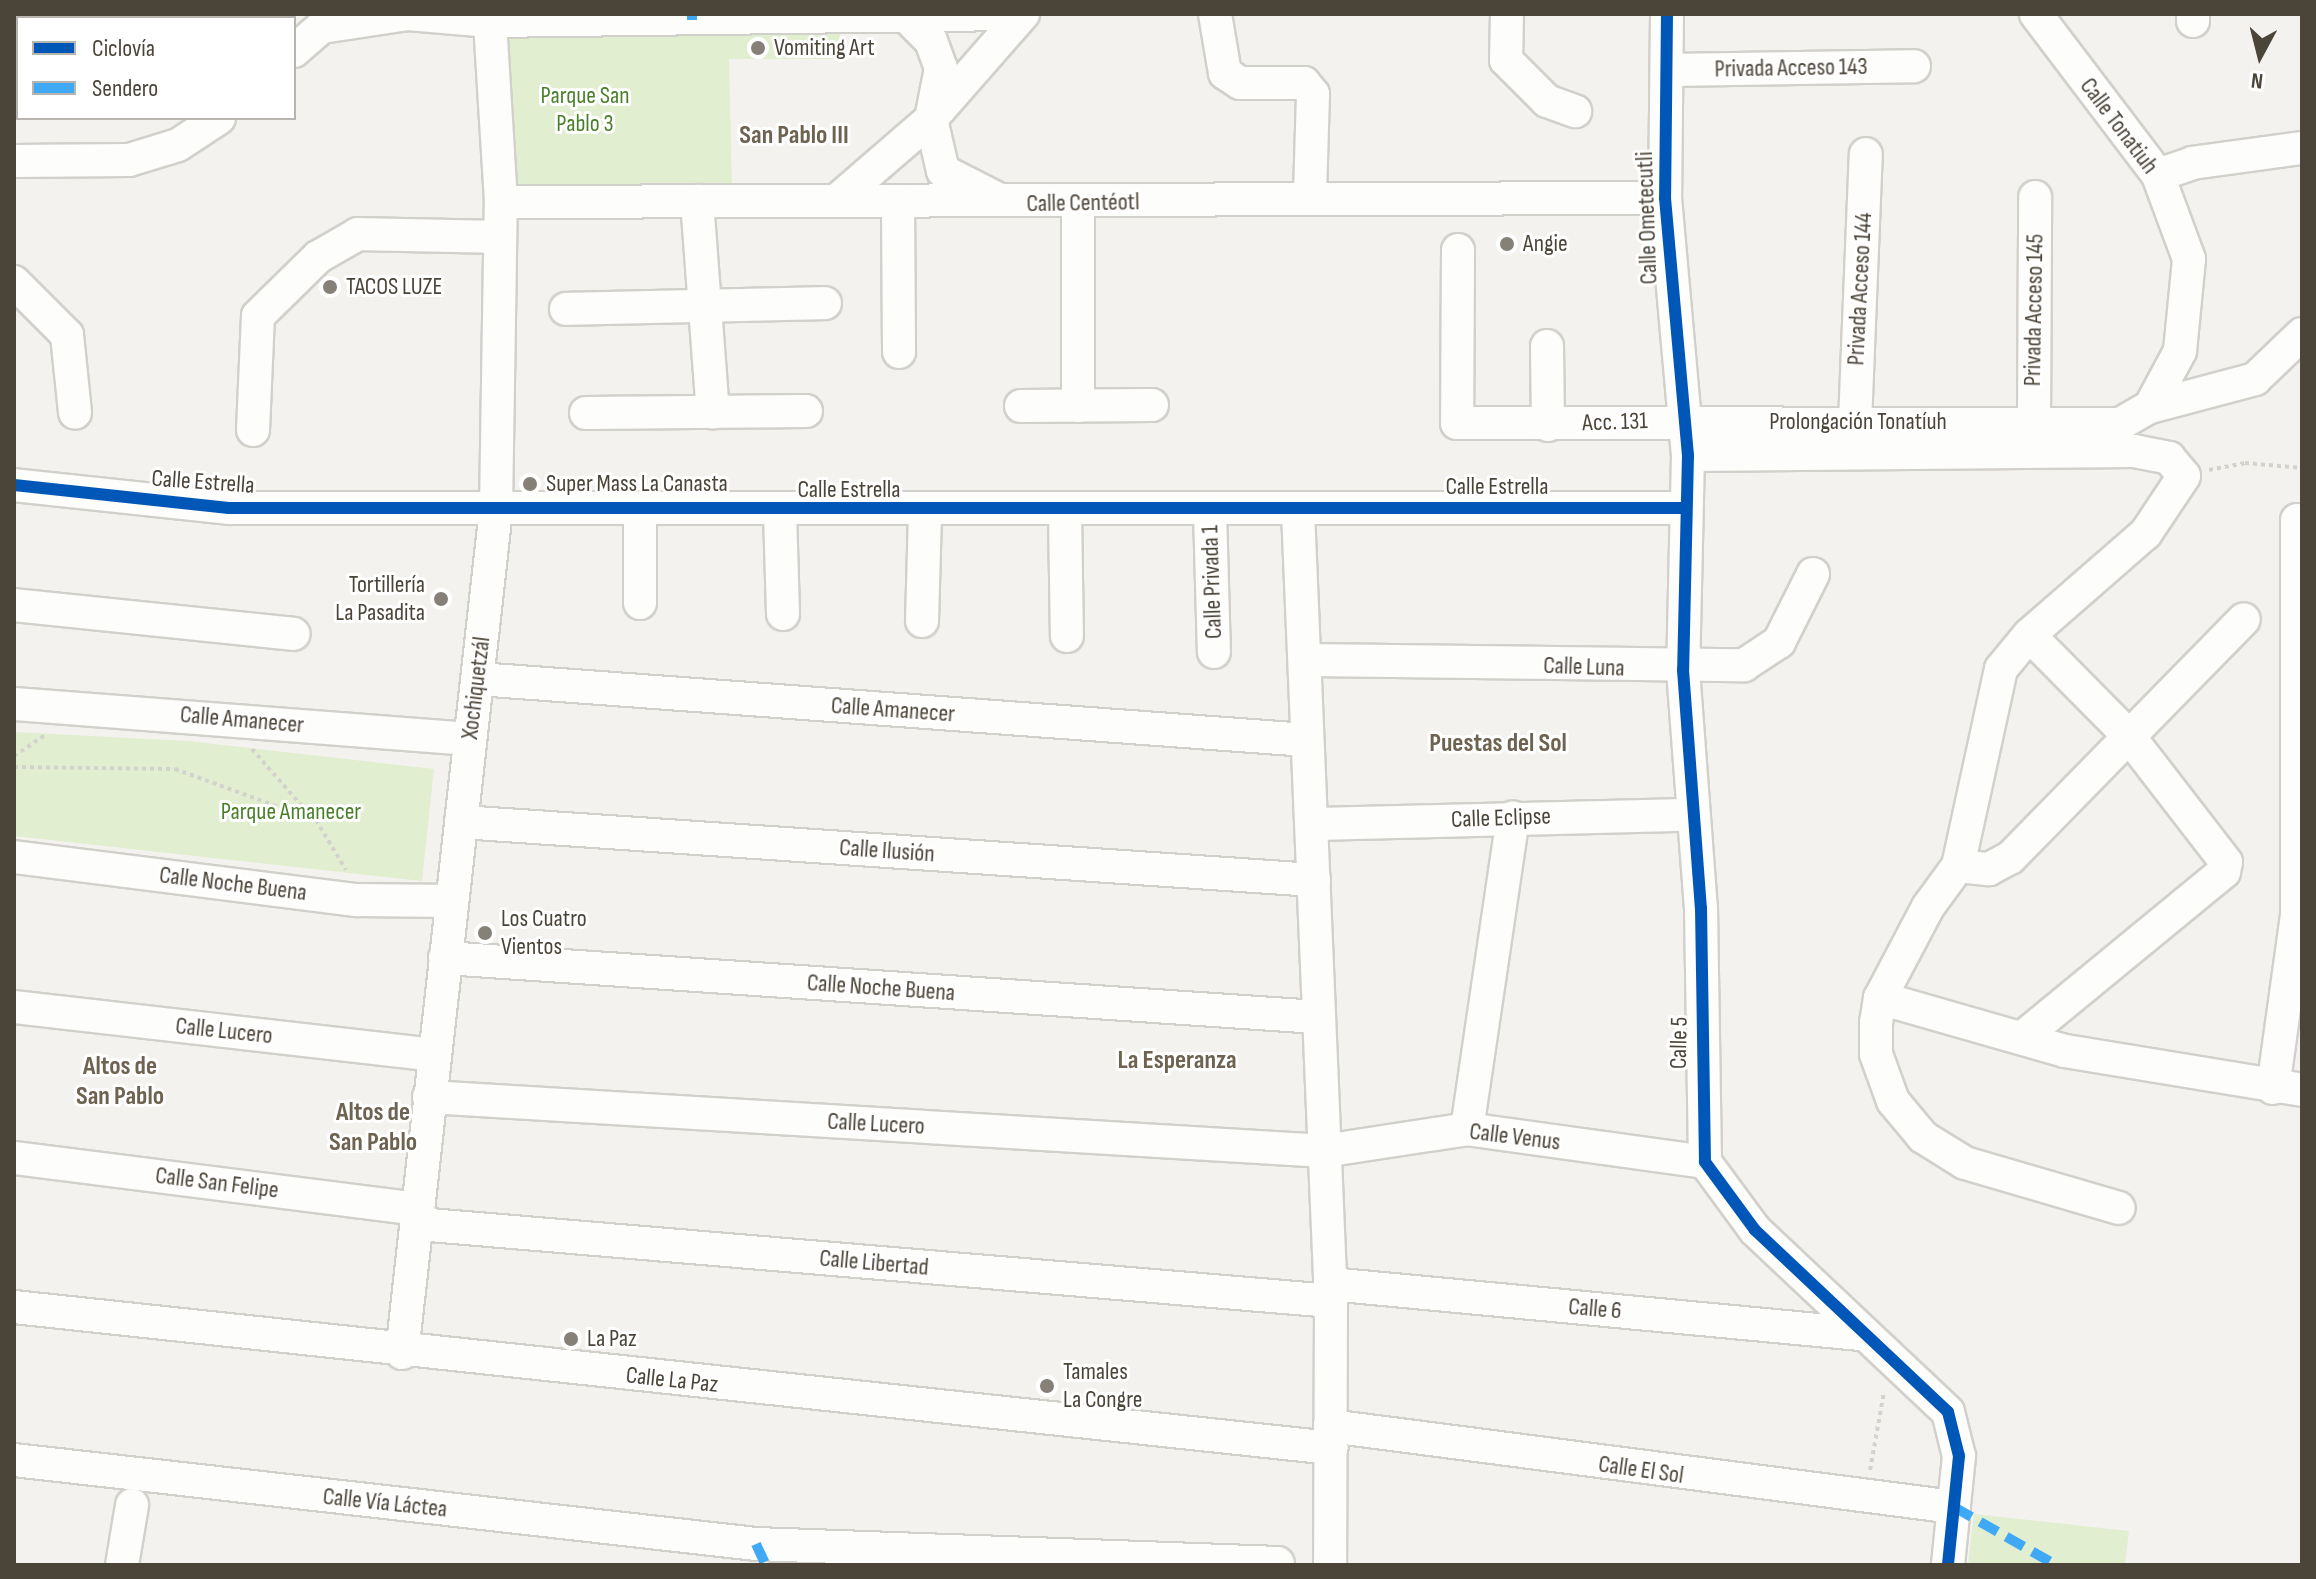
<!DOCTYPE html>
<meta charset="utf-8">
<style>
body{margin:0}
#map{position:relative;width:2316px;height:1579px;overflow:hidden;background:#f4f2ee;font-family:"Sofia Sans Condensed",sans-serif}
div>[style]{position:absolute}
.green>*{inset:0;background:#e1eecf}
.path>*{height:4px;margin-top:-2px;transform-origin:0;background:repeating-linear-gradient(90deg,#d3d2cc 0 4px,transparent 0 8px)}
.roads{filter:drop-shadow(2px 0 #d2d0cb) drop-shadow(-2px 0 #d2d0cb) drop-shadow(0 2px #d2d0cb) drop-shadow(0 -2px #d2d0cb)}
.minor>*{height:32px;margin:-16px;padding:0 16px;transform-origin:16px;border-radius:16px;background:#fdfdfc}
.quiet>*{height:10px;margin-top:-5px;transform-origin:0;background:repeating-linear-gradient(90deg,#3fa9f5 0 20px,transparent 0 30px)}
.cycleway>*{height:12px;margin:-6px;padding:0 6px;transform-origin:6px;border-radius:6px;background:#0057b8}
.dots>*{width:22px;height:22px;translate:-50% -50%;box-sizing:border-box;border:4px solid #fff;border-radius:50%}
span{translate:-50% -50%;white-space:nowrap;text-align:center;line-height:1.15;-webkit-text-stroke:6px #fff;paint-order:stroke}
.poi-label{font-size:24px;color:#4b4439}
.left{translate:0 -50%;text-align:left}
.right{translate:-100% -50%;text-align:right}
.street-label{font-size:24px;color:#4b4439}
.park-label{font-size:24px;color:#4a7f2a}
.neighbourhood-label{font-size:26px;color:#6e6250;font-weight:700}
.frame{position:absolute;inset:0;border:16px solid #4b4439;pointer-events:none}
.legend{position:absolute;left:16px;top:16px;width:280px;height:104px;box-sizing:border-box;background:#fff;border:2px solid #b7b4b0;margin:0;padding:10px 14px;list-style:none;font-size:24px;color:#4b4439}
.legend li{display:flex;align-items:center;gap:16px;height:40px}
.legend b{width:40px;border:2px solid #b7b4b0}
.north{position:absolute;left:2220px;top:16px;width:80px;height:80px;-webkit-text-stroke:6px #fff;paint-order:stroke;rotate:187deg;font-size:22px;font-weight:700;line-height:32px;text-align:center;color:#4b4439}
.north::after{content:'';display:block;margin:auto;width:28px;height:36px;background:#4b4439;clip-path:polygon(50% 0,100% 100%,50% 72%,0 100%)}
</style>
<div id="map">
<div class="green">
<i style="clip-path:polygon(502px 33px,840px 34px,839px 59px,729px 59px,732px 188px,513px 189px)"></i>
<i style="clip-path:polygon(14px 732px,188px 741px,434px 769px,422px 881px,14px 836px)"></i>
<i style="clip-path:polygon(1974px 1514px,2129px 1531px,2125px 1565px,1968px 1565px)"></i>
</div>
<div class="path">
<i style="left:2209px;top:470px;width:37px;rotate:-11deg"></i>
<i style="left:2245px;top:463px;width:57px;rotate:5deg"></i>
<i style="left:252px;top:749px;width:86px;rotate:48.8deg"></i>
<i style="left:14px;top:756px;width:37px;rotate:-34deg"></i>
<i style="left:14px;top:767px;width:161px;rotate:0.7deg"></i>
<i style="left:175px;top:769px;width:151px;rotate:20.1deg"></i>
<i style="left:316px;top:820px;width:58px;rotate:59deg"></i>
<i style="left:1870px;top:1470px;width:79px;rotate:-79.8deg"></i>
</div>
<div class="roads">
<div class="minor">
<i style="left:107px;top:14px;width:6px;rotate:39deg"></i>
<i style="left:1215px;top:14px;width:60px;rotate:80.4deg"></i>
<i style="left:1225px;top:73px;width:18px;rotate:34deg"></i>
<i style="left:1240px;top:83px;width:64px"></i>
<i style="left:1304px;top:83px;width:14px;rotate:51deg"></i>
<i style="left:1313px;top:94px;width:103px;rotate:91.7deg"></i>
<i style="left:1507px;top:14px;width:46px;rotate:91.2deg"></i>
<i style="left:1506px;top:60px;width:58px;rotate:45deg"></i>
<i style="left:1547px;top:101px;width:30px;rotate:20deg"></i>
<i style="left:1667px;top:14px;width:184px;rotate:90.6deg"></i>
<i style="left:1665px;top:198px;width:258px;rotate:84.9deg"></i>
<i style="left:1688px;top:455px;width:215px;rotate:91.3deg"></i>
<i style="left:1683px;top:670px;width:239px;rotate:85.7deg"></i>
<i style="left:1701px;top:908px;width:254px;rotate:89.1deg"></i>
<i style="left:1705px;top:1162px;width:84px;rotate:53.7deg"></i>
<i style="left:1755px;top:1230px;width:265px;rotate:43.3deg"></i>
<i style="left:1948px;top:1412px;width:45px;rotate:76deg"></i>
<i style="left:1959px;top:1456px;width:110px;rotate:95.8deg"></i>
<i style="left:909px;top:19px;width:31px;rotate:45deg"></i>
<i style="left:931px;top:41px;width:29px;rotate:70deg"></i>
<i style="left:941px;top:68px;width:52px;rotate:101.1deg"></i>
<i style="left:931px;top:119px;width:53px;rotate:77deg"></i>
<i style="left:943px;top:171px;width:59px;rotate:27deg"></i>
<i style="left:2193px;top:21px;width:7px;rotate:-90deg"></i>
<i style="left:294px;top:51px;width:37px;rotate:-41deg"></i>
<i style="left:322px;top:27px;width:87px;rotate:-8.6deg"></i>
<i style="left:408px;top:14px;width:82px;rotate:4.9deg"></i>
<i style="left:490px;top:21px;width:520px;rotate:-0.77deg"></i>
<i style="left:1668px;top:70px;width:246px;rotate:-0.9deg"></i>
<i style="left:14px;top:161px;width:115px;rotate:-0.5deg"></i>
<i style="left:129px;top:160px;width:51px;rotate:-17deg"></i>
<i style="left:178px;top:145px;width:49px;rotate:-33.4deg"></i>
<i style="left:2158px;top:175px;width:36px;rotate:-19deg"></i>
<i style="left:2192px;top:163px;width:111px;rotate:-7.8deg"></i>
<i style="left:697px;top:201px;width:212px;rotate:85.7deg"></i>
<i style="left:836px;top:201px;width:125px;rotate:-40.8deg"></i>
<i style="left:931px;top:119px;width:140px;rotate:-48.8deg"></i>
<i style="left:501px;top:202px;width:1164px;rotate:-0.2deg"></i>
<i style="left:898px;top:204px;width:148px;rotate:89.6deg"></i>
<i style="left:1458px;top:250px;width:173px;rotate:90.3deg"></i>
<i style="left:1457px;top:423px;width:663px;rotate:0.09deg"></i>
<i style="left:2120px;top:424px;width:34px;rotate:-30deg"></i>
<i style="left:2150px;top:407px;width:64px;rotate:-61.8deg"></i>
<i style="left:2180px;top:351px;width:92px;rotate:-84.4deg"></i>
<i style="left:2189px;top:259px;width:90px;rotate:-110.3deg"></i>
<i style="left:2158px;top:175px;width:202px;rotate:-127.2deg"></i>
<i style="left:14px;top:282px;width:75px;rotate:45deg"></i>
<i style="left:67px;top:335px;width:78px;rotate:84.1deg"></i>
<i style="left:566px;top:309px;width:259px;rotate:-1.3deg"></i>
<i style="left:1547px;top:346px;width:79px;rotate:89.3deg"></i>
<i style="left:1021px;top:406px;width:131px;rotate:-0.4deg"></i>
<i style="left:1078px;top:406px;width:202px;rotate:-90deg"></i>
<i style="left:2150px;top:407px;width:109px;rotate:-14.9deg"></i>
<i style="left:2255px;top:379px;width:65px;rotate:-43.8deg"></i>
<i style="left:586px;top:413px;width:220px;rotate:-0.5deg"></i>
<i style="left:1855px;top:423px;width:269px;rotate:-87.7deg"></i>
<i style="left:2034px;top:423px;width:226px;rotate:-89.7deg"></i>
<i style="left:253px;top:430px;width:114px;rotate:-87.5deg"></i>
<i style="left:258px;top:316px;width:84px;rotate:-44.5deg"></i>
<i style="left:318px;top:257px;width:46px;rotate:-29.9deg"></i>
<i style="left:358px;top:234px;width:141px;rotate:1.2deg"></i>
<i style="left:1688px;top:455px;width:446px;rotate:-0.5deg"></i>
<i style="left:2134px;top:451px;width:36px;rotate:11deg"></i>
<i style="left:2169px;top:458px;width:23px;rotate:50deg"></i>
<i style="left:2184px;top:476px;width:69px;rotate:123.7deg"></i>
<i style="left:2146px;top:533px;width:155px;rotate:138.9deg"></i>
<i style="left:2029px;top:635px;width:44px;rotate:129.5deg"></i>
<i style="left:2001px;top:669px;width:202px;rotate:102.3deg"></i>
<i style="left:1958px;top:866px;width:51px;rotate:126.2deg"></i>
<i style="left:1928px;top:907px;width:103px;rotate:117.8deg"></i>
<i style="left:1880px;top:998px;width:24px;rotate:99deg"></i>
<i style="left:1876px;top:1022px;width:32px;rotate:90deg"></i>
<i style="left:1876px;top:1054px;width:50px;rotate:70.1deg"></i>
<i style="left:1893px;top:1101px;width:47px;rotate:50.2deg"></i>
<i style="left:1923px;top:1137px;width:49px;rotate:31.8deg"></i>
<i style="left:1965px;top:1163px;width:160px;rotate:16.3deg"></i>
<i style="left:14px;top:485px;width:216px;rotate:6.1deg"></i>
<i style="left:229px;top:508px;width:1456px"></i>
<i style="left:640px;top:509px;width:94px;rotate:90deg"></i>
<i style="left:1298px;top:511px;width:791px;rotate:87.61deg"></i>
<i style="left:1331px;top:1301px;width:264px;rotate:90.2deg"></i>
<i style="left:780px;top:512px;width:102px;rotate:88.3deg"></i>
<i style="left:1210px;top:512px;width:140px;rotate:88.4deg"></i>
<i style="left:1065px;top:513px;width:123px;rotate:89.1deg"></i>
<i style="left:14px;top:605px;width:281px;rotate:5.9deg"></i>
<i style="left:922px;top:621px;width:109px;rotate:-88.4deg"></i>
<i style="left:1306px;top:660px;width:438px;rotate:0.7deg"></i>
<i style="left:1744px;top:665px;width:42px;rotate:-33.3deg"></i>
<i style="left:1779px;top:642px;width:76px;rotate:-63.4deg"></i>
<i style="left:478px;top:679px;width:831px;rotate:4.21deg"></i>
<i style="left:14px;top:704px;width:457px;rotate:4.4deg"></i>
<i style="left:461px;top:822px;width:855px;rotate:3.89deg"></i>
<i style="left:1312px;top:824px;width:378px;rotate:-1.4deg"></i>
<i style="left:14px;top:857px;width:345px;rotate:7.2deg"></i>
<i style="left:356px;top:900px;width:96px;rotate:0.6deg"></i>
<i style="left:1958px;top:866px;width:31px;rotate:6deg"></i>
<i style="left:1989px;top:869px;width:24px;rotate:-28deg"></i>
<i style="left:2010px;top:858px;width:334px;rotate:-45.6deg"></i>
<i style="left:445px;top:958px;width:874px;rotate:3.87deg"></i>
<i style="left:1880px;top:998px;width:192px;rotate:16deg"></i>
<i style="left:2065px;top:1051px;width:240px;rotate:9.3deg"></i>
<i style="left:14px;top:1007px;width:422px;rotate:6.5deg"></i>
<i style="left:2023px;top:1037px;width:260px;rotate:-39.4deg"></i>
<i style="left:2224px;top:872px;width:10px;rotate:-79deg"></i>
<i style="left:2226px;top:862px;width:162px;rotate:-127.7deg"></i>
<i style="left:2127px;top:734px;width:139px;rotate:-134.7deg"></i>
<i style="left:2273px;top:1088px;width:174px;rotate:-82.1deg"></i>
<i style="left:2297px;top:916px;width:396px;rotate:-90deg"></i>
<i style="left:429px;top:1097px;width:897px;rotate:3.45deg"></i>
<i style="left:1324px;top:1151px;width:145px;rotate:-8.7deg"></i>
<i style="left:1467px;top:1129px;width:240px;rotate:7.9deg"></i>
<i style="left:1467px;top:1129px;width:315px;rotate:-81.6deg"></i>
<i style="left:14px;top:1158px;width:408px;rotate:7.2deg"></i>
<i style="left:418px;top:1224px;width:916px;rotate:4.82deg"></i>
<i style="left:1330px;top:1284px;width:532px;rotate:5.39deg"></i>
<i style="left:14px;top:1307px;width:1325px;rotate:6.11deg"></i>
<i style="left:402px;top:1353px;width:848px;rotate:-83.64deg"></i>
<i style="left:496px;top:510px;width:308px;rotate:-89.1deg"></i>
<i style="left:501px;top:202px;width:181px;rotate:-93.5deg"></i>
<i style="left:1330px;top:1426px;width:629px;rotate:7.4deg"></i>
<i style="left:14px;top:1460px;width:747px;rotate:6.46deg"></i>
<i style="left:756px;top:1544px;width:522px;rotate:2.08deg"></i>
<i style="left:122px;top:1565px;width:61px;rotate:-80.5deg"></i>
</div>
</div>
<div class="quiet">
<i style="left:46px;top:18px;width:4px;rotate:-90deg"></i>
<i style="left:692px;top:20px;width:6px;rotate:-90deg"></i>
<i style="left:14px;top:76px;width:4px"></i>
<i style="left:1954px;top:1507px;width:117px;rotate:29.6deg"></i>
<i style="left:756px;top:1544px;width:23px;rotate:65deg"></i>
</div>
<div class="cycleway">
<i style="left:1667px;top:14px;width:184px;rotate:90.6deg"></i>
<i style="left:1665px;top:198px;width:258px;rotate:84.9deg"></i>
<i style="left:1688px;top:455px;width:215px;rotate:91.3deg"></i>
<i style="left:1683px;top:670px;width:239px;rotate:85.7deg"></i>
<i style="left:1701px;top:908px;width:254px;rotate:89.1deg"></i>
<i style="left:1705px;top:1162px;width:84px;rotate:53.7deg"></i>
<i style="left:1755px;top:1230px;width:265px;rotate:43.3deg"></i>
<i style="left:1948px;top:1412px;width:45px;rotate:76deg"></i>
<i style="left:1959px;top:1456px;width:110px;rotate:95.8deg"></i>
<i style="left:14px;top:485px;width:216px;rotate:6.1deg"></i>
<i style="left:229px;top:508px;width:1456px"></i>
</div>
<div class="dots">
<i style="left:758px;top:48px;background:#868178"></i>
<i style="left:1507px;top:244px;background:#868178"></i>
<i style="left:330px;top:287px;background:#868178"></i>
<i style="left:530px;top:484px;background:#868178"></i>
<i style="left:441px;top:599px;background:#868178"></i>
<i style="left:485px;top:933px;background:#868178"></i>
<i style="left:571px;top:1339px;background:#868178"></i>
<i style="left:1047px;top:1386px;background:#868178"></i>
</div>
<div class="poi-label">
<span class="left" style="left:774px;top:48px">Vomiting Art</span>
<span class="left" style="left:1523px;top:244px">Angie</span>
<span class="left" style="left:346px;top:287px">TACOS LUZE</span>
<span class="left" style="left:546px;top:484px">Super Mass La Canasta</span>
<span class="right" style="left:425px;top:599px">Tortillería<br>La Pasadita</span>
<span class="left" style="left:501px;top:933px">Los Cuatro<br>Vientos</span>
<span class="left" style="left:587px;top:1339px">La Paz</span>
<span class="left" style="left:1063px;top:1386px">Tamales<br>La Congre</span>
</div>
<div class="street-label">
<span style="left:1791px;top:68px;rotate:-1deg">Privada Acceso 143</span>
<span style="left:2119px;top:126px;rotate:53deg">Calle Tonatiuh</span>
<span style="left:1083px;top:203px;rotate:-1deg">Calle Centéotl</span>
<span style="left:1647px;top:218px;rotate:-92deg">Calle Ometecutli</span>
<span style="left:1860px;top:289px;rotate:-87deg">Privada Acceso 144</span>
<span style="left:2034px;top:310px;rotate:-89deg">Privada Acceso 145</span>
<span style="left:1615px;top:422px;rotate:-2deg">Acc. 131</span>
<span style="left:1858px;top:422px">Prolongación Tonatíuh</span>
<span style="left:203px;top:482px;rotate:4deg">Calle Estrella</span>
<span style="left:1497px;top:487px">Calle Estrella</span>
<span style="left:849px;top:490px">Calle Estrella</span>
<span style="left:1212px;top:582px;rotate:-92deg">Calle Privada 1</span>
<span style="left:1584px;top:667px;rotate:2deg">Calle Luna</span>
<span style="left:476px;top:688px;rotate:-83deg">Xochiquetzál</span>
<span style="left:893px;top:710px;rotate:4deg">Calle Amanecer</span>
<span style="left:242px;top:720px;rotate:5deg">Calle Amanecer</span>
<span style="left:1501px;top:818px;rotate:-2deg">Calle Eclipse</span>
<span style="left:887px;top:851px;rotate:4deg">Calle Ilusión</span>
<span style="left:233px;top:884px;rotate:7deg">Calle Noche Buena</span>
<span style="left:881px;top:988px;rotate:4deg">Calle Noche Buena</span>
<span style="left:224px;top:1031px;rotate:6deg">Calle Lucero</span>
<span style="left:1679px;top:1043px;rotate:-89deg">Calle 5</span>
<span style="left:876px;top:1124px;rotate:3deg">Calle Lucero</span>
<span style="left:1515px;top:1137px;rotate:7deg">Calle Venus</span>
<span style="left:217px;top:1183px;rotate:7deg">Calle San Felipe</span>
<span style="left:874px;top:1263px;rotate:5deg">Calle Libertad</span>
<span style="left:1595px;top:1309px;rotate:5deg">Calle 6</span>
<span style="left:672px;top:1380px;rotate:6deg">Calle La Paz</span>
<span style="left:1641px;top:1470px;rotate:8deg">Calle El Sol</span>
<span style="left:385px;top:1503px;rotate:6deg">Calle Vía Láctea</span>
</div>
<div class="park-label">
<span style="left:585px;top:110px">Parque San<br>Pablo 3</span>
<span style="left:291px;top:812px">Parque Amanecer</span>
</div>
<div class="neighbourhood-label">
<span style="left:794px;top:136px">San Pablo III</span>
<span style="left:1498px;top:744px">Puestas del Sol</span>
<span style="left:1177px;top:1061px">La Esperanza</span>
<span style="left:120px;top:1082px">Altos de<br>San Pablo</span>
<span style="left:373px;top:1128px">Altos de<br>San Pablo</span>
</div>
<div class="frame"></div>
<ul class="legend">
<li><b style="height:10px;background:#0057b8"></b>Ciclovía</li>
<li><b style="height:10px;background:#3fa9f5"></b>Sendero</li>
</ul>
<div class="north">N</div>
</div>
